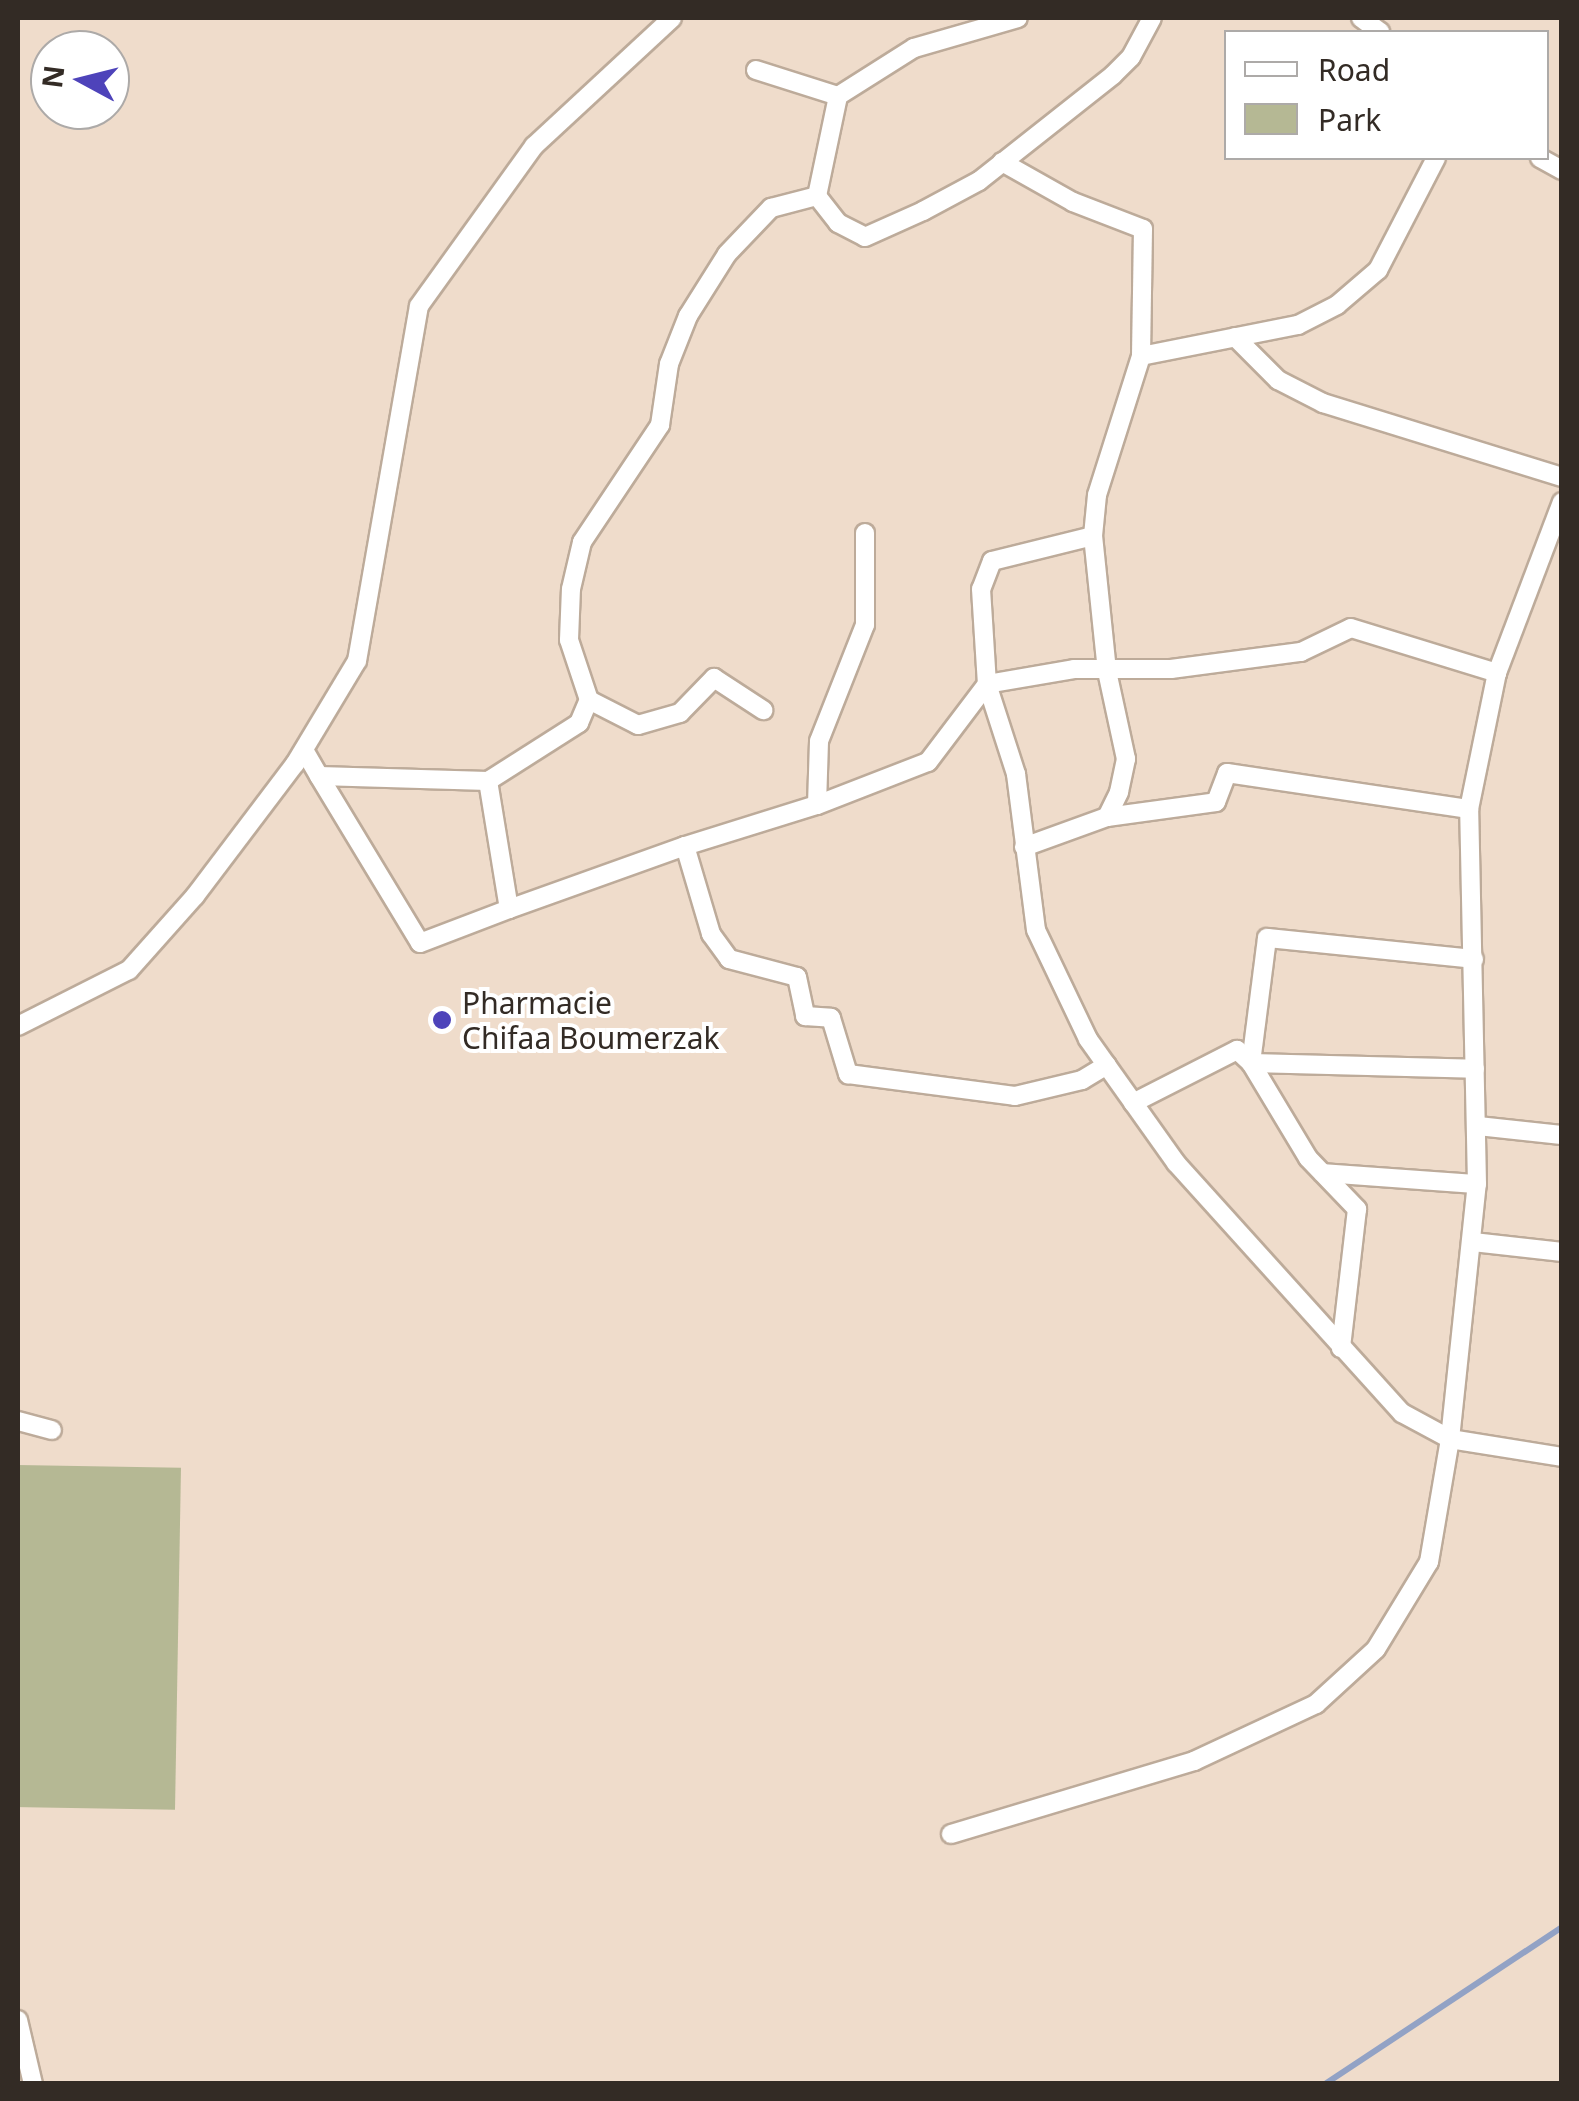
<!DOCTYPE html>
<style>
body{margin:0}
#map{position:relative;width:1579px;height:2101px;overflow:hidden;background:#efdccb;font-family:"Noto Sans",sans-serif}
div>[style]{position:absolute}
.green>*{inset:0;background:#b5b894;transform-origin:0 0}
.stream>*{height:6px;margin:-3px;padding:0 3px;transform-origin:3px;border-radius:3px;background:#92a2c5}
.roads{filter:drop-shadow(2px 0 #bdab9a) drop-shadow(-2px 0 #bdab9a) drop-shadow(0 2px #bdab9a) drop-shadow(0 -2px #bdab9a)}
.minor>*{height:18px;margin:-9px;padding:0 9px;transform-origin:9px;border-radius:9px;background:#fff}
.dots>*{width:28px;height:28px;translate:-50% -50%;box-sizing:border-box;border:5px solid #fff;border-radius:50%}
span{translate:-50% -50%;white-space:nowrap;text-align:center;line-height:1.15;-webkit-text-stroke:8px #fff;paint-order:stroke}
.poi-label{font-size:30px;color:#332b25}
.left{translate:0 -50%;text-align:left}
.frame{position:absolute;inset:0;border:20px solid #332b25;pointer-events:none}
.legend{position:absolute;left:1224px;top:30px;width:325px;height:130px;box-sizing:border-box;background:#fff;border:2px solid #adaaa8;margin:0;padding:12px 18px;list-style:none;font-size:30px;color:#332b25}
.legend li{display:flex;align-items:center;gap:20px;height:50px}
.legend b{width:50px;border:2px solid #adaaa8}
.north{position:absolute;left:30px;top:30px;width:100px;height:100px;box-sizing:border-box;background:#fff;border:2px solid #adaaa8;border-radius:50%;rotate:277deg;font-size:28px;font-weight:700;line-height:40px;text-align:center;color:#332b25}
.north::after{content:'';display:block;margin:auto;width:35px;height:45px;background:#4e43ba;clip-path:polygon(50% 0,100% 100%,50% 72%,0 100%)}
</style>
<div id="map">
<div class="green">
<i style="left:18px;top:1465px;width:163px;height:342px;rotate:1deg"></i>
</div>
<div class="stream">
<i style="left:1325px;top:2084px;width:284px;rotate:-33.5deg"></i>
</div>
<div class="roads">
<div class="minor">
<i style="left:1361px;top:18px;width:24px;rotate:36deg"></i>
<i style="left:838px;top:96px;width:90px;rotate:-32.3deg"></i>
<i style="left:914px;top:48px;width:108px;rotate:-16.1deg"></i>
<i style="left:1540px;top:158px;width:25px;rotate:29deg"></i>
<i style="left:1002px;top:162px;width:81px;rotate:29.4deg"></i>
<i style="left:1073px;top:202px;width:75px;rotate:21.1deg"></i>
<i style="left:1143px;top:229px;width:127px;rotate:90.9deg"></i>
<i style="left:817px;top:196px;width:34px;rotate:52deg"></i>
<i style="left:838px;top:223px;width:30px;rotate:27deg"></i>
<i style="left:865px;top:237px;width:64px;rotate:-24.1deg"></i>
<i style="left:923px;top:211px;width:64px;rotate:-28.2deg"></i>
<i style="left:979px;top:181px;width:171px;rotate:-38.3deg"></i>
<i style="left:1113px;top:75px;width:25px;rotate:-45deg"></i>
<i style="left:1131px;top:57px;width:44px;rotate:-61.7deg"></i>
<i style="left:1235px;top:337px;width:61px;rotate:45deg"></i>
<i style="left:1278px;top:380px;width:51px;rotate:27.1deg"></i>
<i style="left:1323px;top:403px;width:250px;rotate:17.2deg"></i>
<i style="left:1093px;top:536px;width:104px;rotate:166.1deg"></i>
<i style="left:992px;top:561px;width:30px;rotate:111deg"></i>
<i style="left:981px;top:589px;width:95px;rotate:86.4deg"></i>
<i style="left:987px;top:684px;width:95px;rotate:72.1deg"></i>
<i style="left:1016px;top:774px;width:157px;rotate:82.7deg"></i>
<i style="left:1036px;top:930px;width:121px;rotate:64.5deg"></i>
<i style="left:1088px;top:1039px;width:152px;rotate:54.6deg"></i>
<i style="left:1176px;top:1163px;width:337px;rotate:47.9deg"></i>
<i style="left:1402px;top:1413px;width:55px;rotate:28.4deg"></i>
<i style="left:1450px;top:1439px;width:113px;rotate:9.1deg"></i>
<i style="left:589px;top:700px;width:55px;rotate:27deg"></i>
<i style="left:638px;top:725px;width:44px;rotate:-15.9deg"></i>
<i style="left:680px;top:713px;width:49px;rotate:-45.8deg"></i>
<i style="left:714px;top:678px;width:59px;rotate:33.1deg"></i>
<i style="left:304px;top:750px;width:30px;rotate:60deg"></i>
<i style="left:319px;top:776px;width:195px;rotate:58.8deg"></i>
<i style="left:420px;top:943px;width:95px;rotate:-20.9deg"></i>
<i style="left:509px;top:909px;width:130px;rotate:-99.3deg"></i>
<i style="left:488px;top:781px;width:169px;rotate:-178.3deg"></i>
<i style="left:488px;top:781px;width:108px;rotate:-32.5deg"></i>
<i style="left:579px;top:723px;width:25px;rotate:-67deg"></i>
<i style="left:589px;top:700px;width:63px;rotate:-108.4deg"></i>
<i style="left:569px;top:640px;width:51px;rotate:-87.8deg"></i>
<i style="left:571px;top:589px;width:48px;rotate:-76.8deg"></i>
<i style="left:582px;top:542px;width:141px;rotate:-56.3deg"></i>
<i style="left:660px;top:425px;width:62px;rotate:-81.6deg"></i>
<i style="left:669px;top:364px;width:52px;rotate:-68.4deg"></i>
<i style="left:688px;top:316px;width:73px;rotate:-57.8deg"></i>
<i style="left:727px;top:254px;width:64px;rotate:-46.3deg"></i>
<i style="left:771px;top:208px;width:48px;rotate:-14.6deg"></i>
<i style="left:817px;top:196px;width:102px;rotate:-78.1deg"></i>
<i style="left:838px;top:96px;width:86px;rotate:-162.4deg"></i>
<i style="left:817px;top:805px;width:119px;rotate:-21.2deg"></i>
<i style="left:928px;top:762px;width:98px;rotate:-52.9deg"></i>
<i style="left:987px;top:684px;width:88px;rotate:-9.8deg"></i>
<i style="left:1074px;top:669px;width:97px"></i>
<i style="left:1171px;top:669px;width:131px;rotate:-7.5deg"></i>
<i style="left:1301px;top:652px;width:55px;rotate:-25.6deg"></i>
<i style="left:1351px;top:628px;width:153px;rotate:17.1deg"></i>
<i style="left:1107px;top:817px;width:110px;rotate:-7.8deg"></i>
<i style="left:1216px;top:802px;width:31px;rotate:-69deg"></i>
<i style="left:1227px;top:773px;width:245px;rotate:8.5deg"></i>
<i style="left:685px;top:846px;width:138px;rotate:-17.3deg"></i>
<i style="left:817px;top:805px;width:64px;rotate:-88.2deg"></i>
<i style="left:819px;top:741px;width:125px;rotate:-68.4deg"></i>
<i style="left:865px;top:625px;width:92px;rotate:-90deg"></i>
<i style="left:1024px;top:847px;width:88px;rotate:-19.9deg"></i>
<i style="left:1107px;top:817px;width:28px;rotate:-64deg"></i>
<i style="left:1119px;top:792px;width:34px;rotate:-78deg"></i>
<i style="left:1126px;top:759px;width:90px;rotate:-102.2deg"></i>
<i style="left:1107px;top:671px;width:136px;rotate:-95.9deg"></i>
<i style="left:1093px;top:536px;width:41px;rotate:-84.4deg"></i>
<i style="left:1097px;top:495px;width:146px;rotate:-72.4deg"></i>
<i style="left:1141px;top:356px;width:160px;rotate:-11.2deg"></i>
<i style="left:1298px;top:325px;width:44px;rotate:-27.1deg"></i>
<i style="left:1337px;top:305px;width:54px;rotate:-40.5deg"></i>
<i style="left:1378px;top:270px;width:126px;rotate:-62.6deg"></i>
<i style="left:509px;top:909px;width:187px;rotate:-19.7deg"></i>
<i style="left:685px;top:846px;width:92px;rotate:73.5deg"></i>
<i style="left:711px;top:934px;width:31px;rotate:54deg"></i>
<i style="left:729px;top:959px;width:70px;rotate:14.8deg"></i>
<i style="left:797px;top:977px;width:40px;rotate:78deg"></i>
<i style="left:805px;top:1016px;width:26px;rotate:4deg"></i>
<i style="left:831px;top:1018px;width:59px;rotate:73.1deg"></i>
<i style="left:848px;top:1074px;width:168px;rotate:7.5deg"></i>
<i style="left:1015px;top:1096px;width:69px;rotate:-13.4deg"></i>
<i style="left:1082px;top:1080px;width:29px;rotate:-31deg"></i>
<i style="left:1474px;top:959px;width:208px;rotate:-174.2deg"></i>
<i style="left:1267px;top:938px;width:126px;rotate:97.3deg"></i>
<i style="left:1251px;top:1063px;width:224px;rotate:1.5deg"></i>
<i style="left:18px;top:1026px;width:124px;rotate:-26.8deg"></i>
<i style="left:129px;top:970px;width:99px;rotate:-48.3deg"></i>
<i style="left:195px;top:896px;width:166px;rotate:-52.9deg"></i>
<i style="left:295px;top:764px;width:120px;rotate:-59deg"></i>
<i style="left:357px;top:661px;width:360px;rotate:-80.1deg"></i>
<i style="left:419px;top:306px;width:197px;rotate:-54.3deg"></i>
<i style="left:534px;top:146px;width:188px;rotate:-42.8deg"></i>
<i style="left:1133px;top:1103px;width:117px;rotate:-27deg"></i>
<i style="left:1237px;top:1050px;width:19px;rotate:43deg"></i>
<i style="left:1251px;top:1063px;width:111px;rotate:59deg"></i>
<i style="left:1308px;top:1158px;width:71px;rotate:46.1deg"></i>
<i style="left:1357px;top:1209px;width:140px;rotate:96.6deg"></i>
<i style="left:1478px;top:1126px;width:84px;rotate:6.1deg"></i>
<i style="left:1323px;top:1173px;width:154px;rotate:4.1deg"></i>
<i style="left:1473px;top:1242px;width:90px;rotate:6.4deg"></i>
<i style="left:18px;top:1421px;width:35px;rotate:15deg"></i>
<i style="left:951px;top:1834px;width:254px;rotate:-16.7deg"></i>
<i style="left:1194px;top:1761px;width:135px;rotate:-25deg"></i>
<i style="left:1316px;top:1704px;width:81px;rotate:-42.5deg"></i>
<i style="left:1376px;top:1649px;width:102px;rotate:-58.7deg"></i>
<i style="left:1429px;top:1562px;width:125px;rotate:-80.3deg"></i>
<i style="left:1450px;top:1439px;width:256px;rotate:-84deg"></i>
<i style="left:1477px;top:1184px;width:375px;rotate:-91.2deg"></i>
<i style="left:1469px;top:809px;width:139px;rotate:-78.4deg"></i>
<i style="left:1497px;top:673px;width:183px;rotate:-69.2deg"></i>
<i style="left:18px;top:2020px;width:66px;rotate:76.8deg"></i>
</div>
</div>
<div class="dots">
<i style="left:442px;top:1020px;background:#4e43ba"></i>
</div>
<div class="poi-label">
<span class="left" style="left:462px;top:1020px">Pharmacie<br>Chifaa Boumerzak</span>
</div>
<div class="frame"></div>
<ul class="legend">
<li><b style="height:12px;background:#fff"></b>Road</li>
<li><b style="height:28px;background:#b5b894"></b>Park</li>
</ul>
<div class="north">N</div>
</div>
